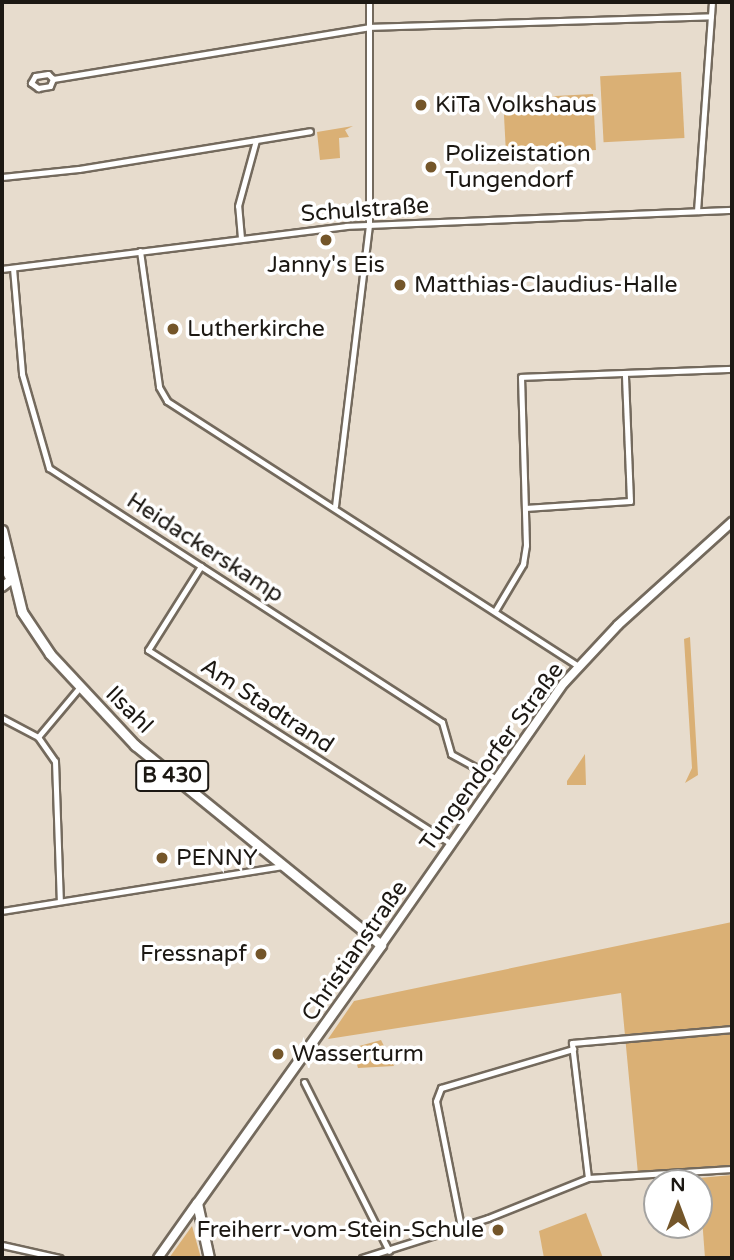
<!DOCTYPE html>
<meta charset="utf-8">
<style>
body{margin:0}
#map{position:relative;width:734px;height:1260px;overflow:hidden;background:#e7dccd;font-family:"Varela Round",sans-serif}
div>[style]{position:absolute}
.green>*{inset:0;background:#dab075;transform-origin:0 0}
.roads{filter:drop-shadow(2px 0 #746a5d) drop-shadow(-2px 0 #746a5d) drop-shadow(0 2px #746a5d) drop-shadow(0 -2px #746a5d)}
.street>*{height:5px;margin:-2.5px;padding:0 2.5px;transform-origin:2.5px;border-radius:2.5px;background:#fff}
.secondary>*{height:8px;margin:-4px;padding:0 4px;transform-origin:4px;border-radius:4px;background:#fff}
.primary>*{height:9px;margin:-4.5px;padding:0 4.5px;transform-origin:4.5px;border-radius:4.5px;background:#fff}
.dots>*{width:19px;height:19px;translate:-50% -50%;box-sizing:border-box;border:4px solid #fff;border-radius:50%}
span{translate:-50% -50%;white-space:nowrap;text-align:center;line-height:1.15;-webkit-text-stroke:7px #fff;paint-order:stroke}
.shield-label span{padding:2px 5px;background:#fff;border:2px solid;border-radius:5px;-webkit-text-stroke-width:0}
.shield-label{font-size:21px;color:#1c1813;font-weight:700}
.poi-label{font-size:23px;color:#1c1813}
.left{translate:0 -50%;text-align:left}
.right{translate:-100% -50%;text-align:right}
.street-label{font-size:23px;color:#1c1813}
.frame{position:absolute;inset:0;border:4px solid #1c1813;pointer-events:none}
.north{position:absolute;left:643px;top:1169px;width:70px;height:70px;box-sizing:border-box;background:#fff;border:2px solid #a4a3a1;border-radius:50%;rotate:0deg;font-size:19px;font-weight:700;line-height:28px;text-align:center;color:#1c1813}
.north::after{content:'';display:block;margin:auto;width:24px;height:32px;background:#74562a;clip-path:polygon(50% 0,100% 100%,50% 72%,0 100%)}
</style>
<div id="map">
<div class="green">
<i style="left:681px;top:72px;width:66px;height:81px;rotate:87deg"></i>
<i style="left:593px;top:94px;width:56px;height:90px;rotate:87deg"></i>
<i style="clip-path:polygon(353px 126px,345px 130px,349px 137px,339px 138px,340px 158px,320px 160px,317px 132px)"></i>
<i style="clip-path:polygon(690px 637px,698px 775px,685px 783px,692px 768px,684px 639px)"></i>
<i style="clip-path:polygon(585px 754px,586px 785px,567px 785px,567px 781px)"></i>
<i style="clip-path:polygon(732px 922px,732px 1169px,638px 1174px,621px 993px,328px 1039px,354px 1001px)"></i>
<i style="clip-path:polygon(381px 1040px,394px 1066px,358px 1068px,352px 1048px)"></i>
<i style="clip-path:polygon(732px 1175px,732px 1258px,705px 1258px,699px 1178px)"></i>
<i style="clip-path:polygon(586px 1213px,603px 1258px,544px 1258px,539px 1231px)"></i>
<i style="clip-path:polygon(192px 1226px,201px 1258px,169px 1258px)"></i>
</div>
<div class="roads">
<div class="street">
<i style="left:53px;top:79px;width:7px;rotate:-135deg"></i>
<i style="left:48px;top:74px;width:13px;rotate:171deg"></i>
<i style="left:35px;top:76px;width:8px;rotate:120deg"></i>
<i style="left:31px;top:83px;width:9px;rotate:36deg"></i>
<i style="left:38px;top:88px;width:12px;rotate:-9deg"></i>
<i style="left:50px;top:86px;width:8px;rotate:-67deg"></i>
<i style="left:53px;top:79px;width:320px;rotate:-9.3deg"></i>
<i style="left:369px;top:27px;width:342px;rotate:-1.8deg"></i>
<i style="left:2px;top:177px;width:77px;rotate:-5.9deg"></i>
<i style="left:79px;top:169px;width:234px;rotate:-9.3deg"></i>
<i style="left:697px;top:211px;width:210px;rotate:-85.9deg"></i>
<i style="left:241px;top:238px;width:32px;rotate:-95deg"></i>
<i style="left:238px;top:206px;width:68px;rotate:-74.7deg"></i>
<i style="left:140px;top:251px;width:137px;rotate:82deg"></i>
<i style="left:159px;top:387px;width:16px;rotate:60deg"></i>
<i style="left:167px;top:401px;width:490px;rotate:32.8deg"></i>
<i style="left:13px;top:268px;width:106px;rotate:85.1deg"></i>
<i style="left:22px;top:374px;width:98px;rotate:74deg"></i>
<i style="left:49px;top:468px;width:468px;rotate:32.9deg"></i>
<i style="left:442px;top:722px;width:33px;rotate:74deg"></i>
<i style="left:451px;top:754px;width:50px;rotate:28.6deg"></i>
<i style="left:2px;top:269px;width:347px;rotate:-7.1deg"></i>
<i style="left:346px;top:226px;width:386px;rotate:-2.4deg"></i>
<i style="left:335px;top:506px;width:283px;rotate:-83.1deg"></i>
<i style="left:369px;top:225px;width:223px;rotate:-90deg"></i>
<i style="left:525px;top:508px;width:105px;rotate:-3.8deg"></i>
<i style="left:630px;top:501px;width:127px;rotate:-92.3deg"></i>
<i style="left:201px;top:566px;width:99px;rotate:122.2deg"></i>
<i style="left:148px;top:650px;width:360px;rotate:32.6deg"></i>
<i style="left:495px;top:611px;width:55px;rotate:-59.2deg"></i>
<i style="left:523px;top:564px;width:19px;rotate:-81deg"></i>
<i style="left:526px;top:545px;width:168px;rotate:-91.7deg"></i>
<i style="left:521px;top:377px;width:211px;rotate:-2.2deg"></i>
<i style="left:2px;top:718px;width:41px;rotate:27.8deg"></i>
<i style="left:38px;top:737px;width:29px;rotate:55deg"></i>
<i style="left:55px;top:761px;width:140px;rotate:88deg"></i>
<i style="left:38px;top:737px;width:65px;rotate:-50deg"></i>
<i style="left:2px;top:911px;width:285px;rotate:-9.1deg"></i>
<i style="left:304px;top:1082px;width:189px;rotate:63.3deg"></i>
<i style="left:588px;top:1178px;width:136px;rotate:-96.8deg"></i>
<i style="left:572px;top:1043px;width:161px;rotate:-5deg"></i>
<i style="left:461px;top:1227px;width:128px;rotate:-101.2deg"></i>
<i style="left:436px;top:1101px;width:14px;rotate:-69deg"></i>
<i style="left:441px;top:1088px;width:138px;rotate:-16.5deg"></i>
<i style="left:2px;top:1245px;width:59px;rotate:12.6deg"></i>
<i style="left:362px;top:1258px;width:132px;rotate:-17.6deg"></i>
<i style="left:488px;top:1218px;width:108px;rotate:-21.8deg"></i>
<i style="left:588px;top:1178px;width:144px;rotate:-3.6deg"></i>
</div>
<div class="secondary">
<i style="left:2px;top:587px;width:11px;rotate:-38deg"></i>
<i style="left:381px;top:945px;width:320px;rotate:-55.1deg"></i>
<i style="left:564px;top:683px;width:79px;rotate:-47deg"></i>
<i style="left:618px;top:625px;width:154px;rotate:-42.1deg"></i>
<i style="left:158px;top:1258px;width:67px;rotate:-54.7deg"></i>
</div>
<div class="primary">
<i style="left:2px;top:530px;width:84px;rotate:76.3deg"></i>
<i style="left:22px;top:612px;width:50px;rotate:56.3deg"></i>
<i style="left:50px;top:654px;width:125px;rotate:47deg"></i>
<i style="left:135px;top:745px;width:317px;rotate:39.1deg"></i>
<i style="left:381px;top:945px;width:317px;rotate:125.5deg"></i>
<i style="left:197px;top:1203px;width:56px;rotate:77.7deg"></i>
<i style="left:2px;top:562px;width:20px;rotate:63deg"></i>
</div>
</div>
<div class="dots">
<i style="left:421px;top:105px;background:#74562a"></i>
<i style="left:431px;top:167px;background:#74562a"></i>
<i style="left:326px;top:240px;background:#74562a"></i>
<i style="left:400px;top:285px;background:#74562a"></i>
<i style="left:173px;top:329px;background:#74562a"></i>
<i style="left:162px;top:858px;background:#74562a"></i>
<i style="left:261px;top:954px;background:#74562a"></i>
<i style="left:278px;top:1054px;background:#74562a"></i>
<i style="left:498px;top:1230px;background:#74562a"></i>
</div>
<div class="shield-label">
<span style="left:172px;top:776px">B 430</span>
</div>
<div class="poi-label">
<span class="left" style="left:435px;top:105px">KiTa Volkshaus</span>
<span class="left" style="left:445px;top:167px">Polizeistation<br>Tungendorf</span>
<span style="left:326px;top:265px">Janny's Eis</span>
<span class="left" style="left:414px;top:285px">Matthias-Claudius-Halle</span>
<span class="left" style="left:187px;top:329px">Lutherkirche</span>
<span class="left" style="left:176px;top:858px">PENNY</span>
<span class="right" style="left:247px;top:954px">Fressnapf</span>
<span class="left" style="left:292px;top:1054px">Wasserturm</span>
<span class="right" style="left:484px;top:1230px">Freiherr-vom-Stein-Schule</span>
</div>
<div class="street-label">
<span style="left:365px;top:210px;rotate:-4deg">Schulstraße</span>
<span style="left:205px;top:548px;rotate:33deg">Heidackerskamp</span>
<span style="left:267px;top:706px;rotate:33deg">Am Stadtrand</span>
<span style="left:129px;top:710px;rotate:45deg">Ilsahl</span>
<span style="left:492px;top:757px;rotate:-54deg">Tungendorfer Straße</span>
<span style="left:355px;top:951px;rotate:-55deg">Christianstraße</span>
</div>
<div class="frame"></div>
<div class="north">N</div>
</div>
